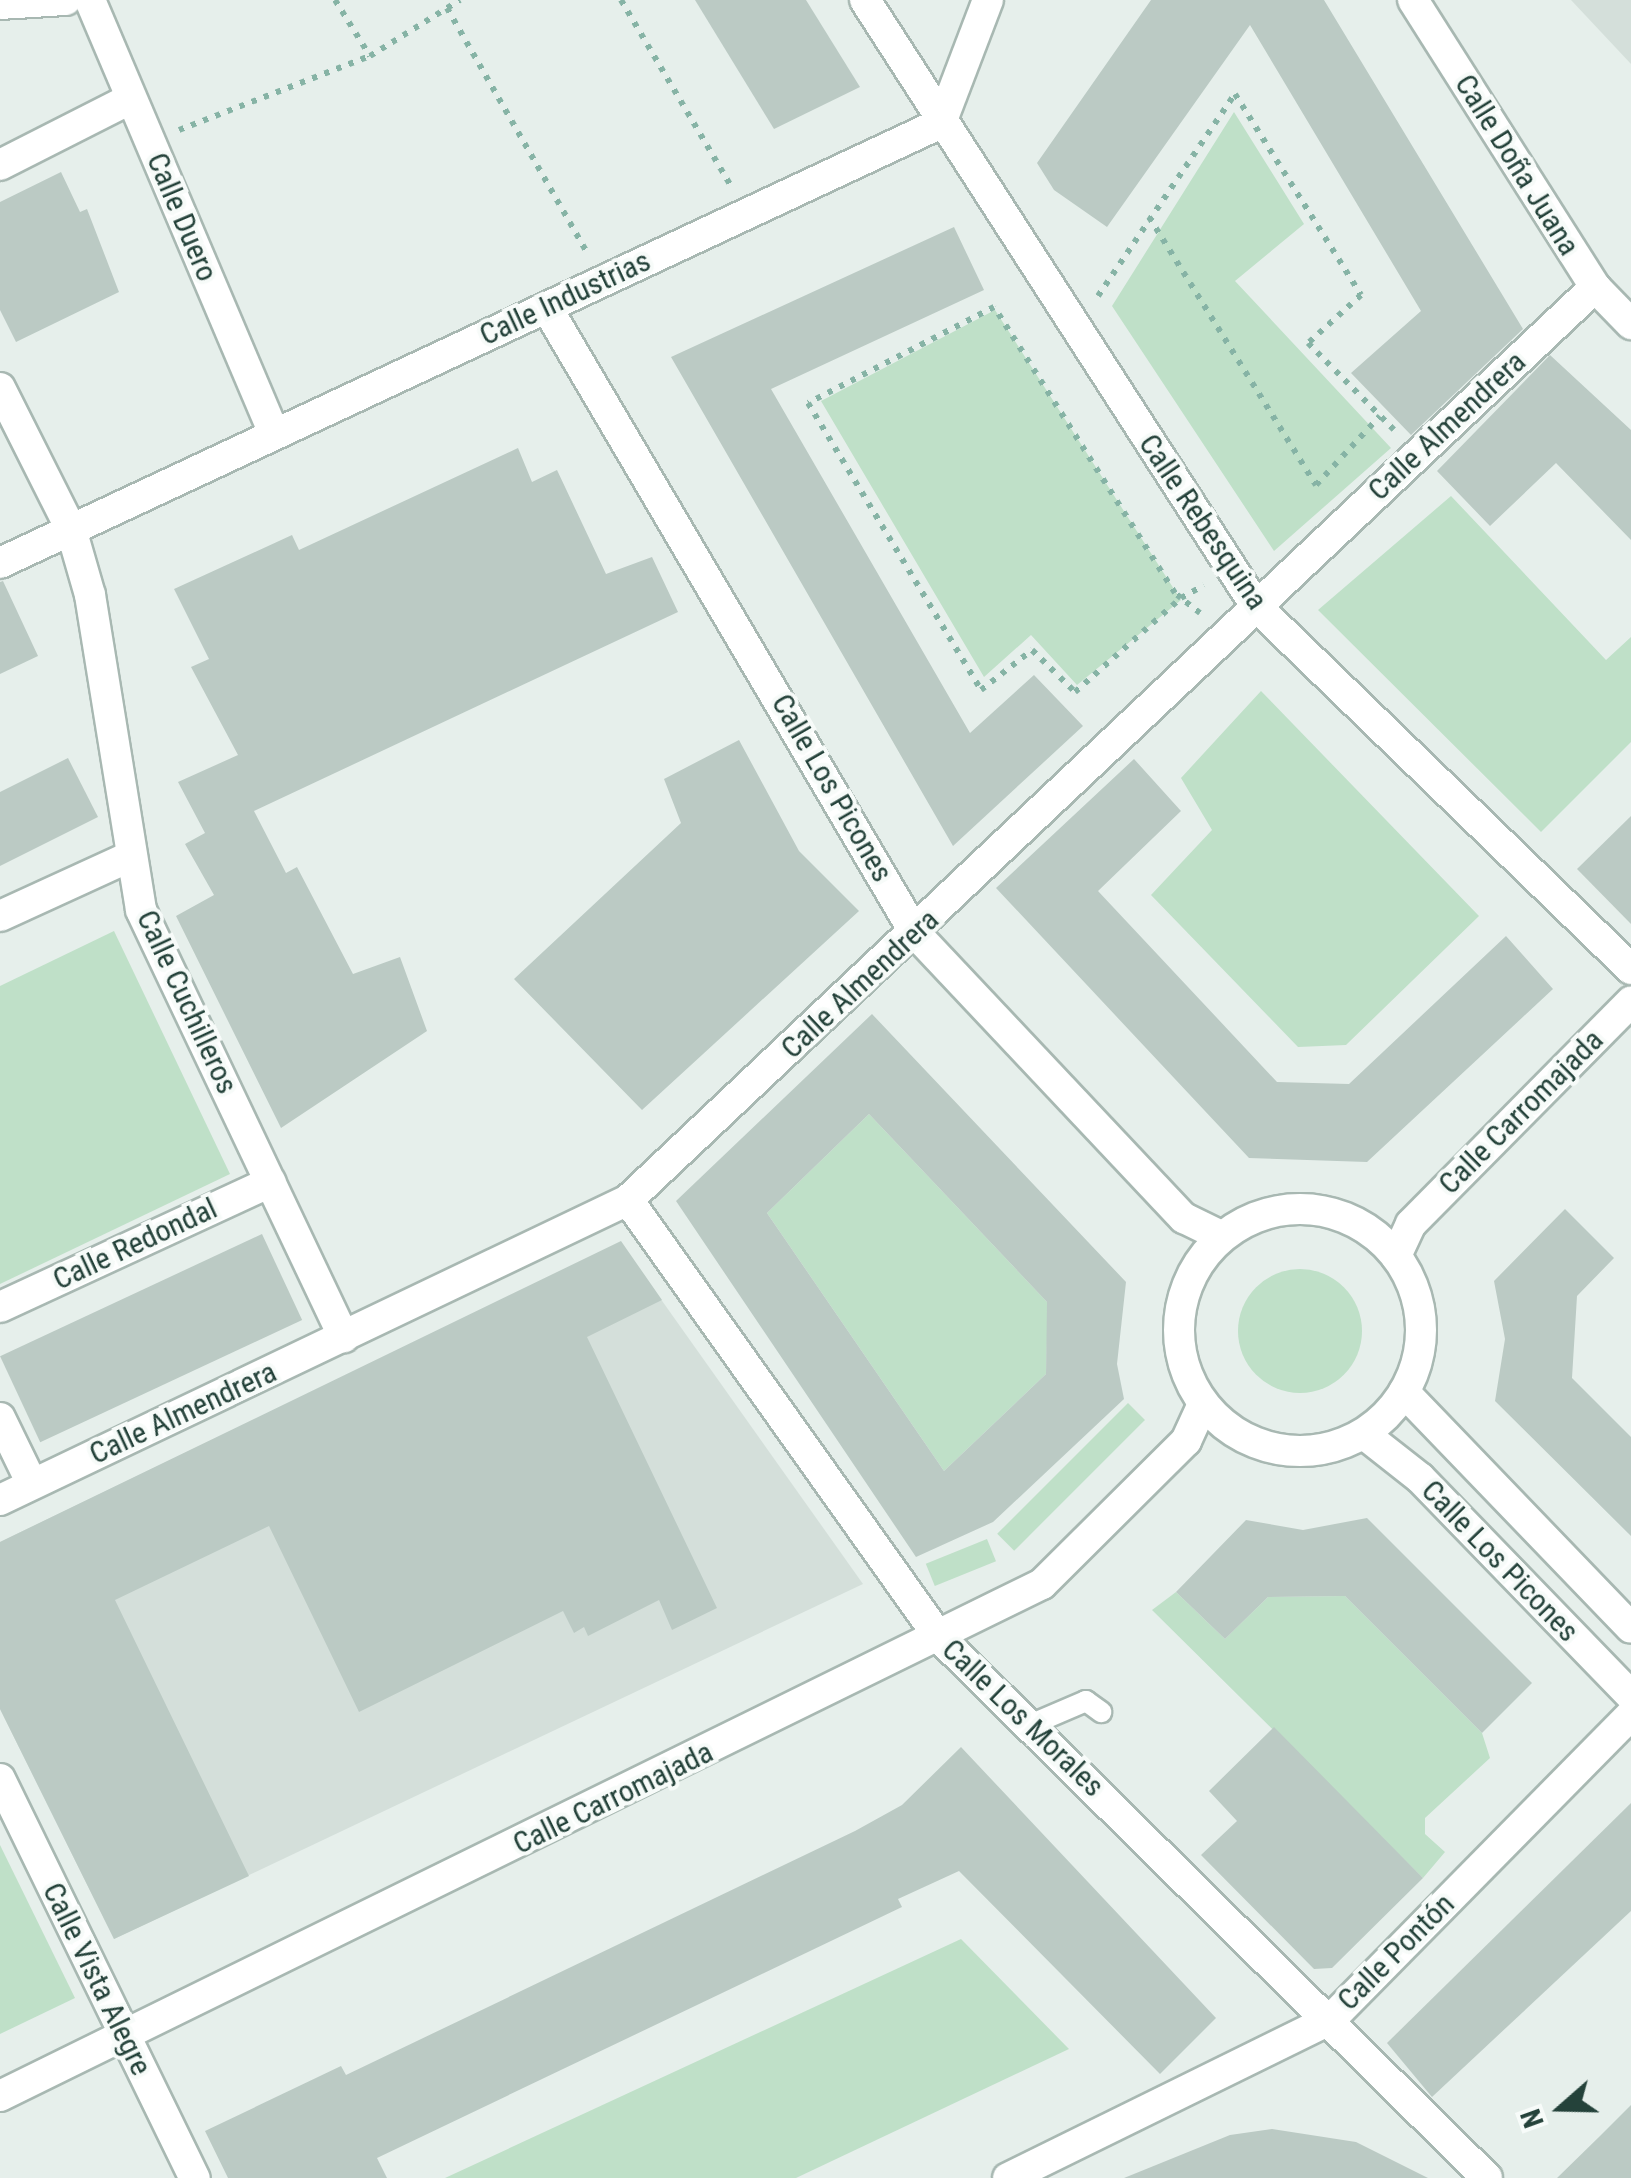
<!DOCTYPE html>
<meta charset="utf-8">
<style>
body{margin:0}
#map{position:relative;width:1631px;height:2178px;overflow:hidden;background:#e6efeb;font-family:"Roboto Condensed",sans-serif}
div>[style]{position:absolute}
.built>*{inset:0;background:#d4dfda}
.green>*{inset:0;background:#bfe0c8;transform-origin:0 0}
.round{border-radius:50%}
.building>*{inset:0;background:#bbcac4;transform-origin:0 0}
.path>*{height:6px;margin-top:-3px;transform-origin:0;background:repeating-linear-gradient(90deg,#86b3a5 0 5px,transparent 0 13px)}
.roads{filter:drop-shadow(2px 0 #a8b8b2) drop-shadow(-2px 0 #a8b8b2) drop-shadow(0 2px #a8b8b2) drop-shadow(0 -2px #a8b8b2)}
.lane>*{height:20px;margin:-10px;padding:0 10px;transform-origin:10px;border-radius:10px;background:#fff}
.street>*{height:30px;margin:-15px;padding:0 15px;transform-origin:15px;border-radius:15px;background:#fff}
.street>.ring{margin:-15px;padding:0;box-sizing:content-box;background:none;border:30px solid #fff;border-radius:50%}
span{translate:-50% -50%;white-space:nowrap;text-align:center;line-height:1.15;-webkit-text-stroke:8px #f7fbf9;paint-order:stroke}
.street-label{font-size:30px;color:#24423a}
.north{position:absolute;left:1511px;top:2058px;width:100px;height:100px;-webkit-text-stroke:8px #f7fbf9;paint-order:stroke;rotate:250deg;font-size:28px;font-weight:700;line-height:40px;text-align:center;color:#24423a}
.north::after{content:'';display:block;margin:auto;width:35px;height:45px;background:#24423a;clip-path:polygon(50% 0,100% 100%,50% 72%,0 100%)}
</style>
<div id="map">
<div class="built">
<i style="clip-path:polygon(1571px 0,1631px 0,1631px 64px)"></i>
<i style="clip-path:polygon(621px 1243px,863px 1584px,114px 1939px,0 1709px,0 1542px)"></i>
</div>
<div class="green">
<i style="clip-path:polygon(1234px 112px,1304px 224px,1235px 281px,1391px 448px,1274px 551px,1112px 306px)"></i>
<i style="clip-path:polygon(995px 310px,1181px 600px,1077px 685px,1031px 635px,984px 677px,821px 401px)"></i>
<i style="clip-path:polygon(1451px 496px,1606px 660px,1631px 637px,1631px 742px,1541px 832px,1318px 610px)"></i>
<i style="clip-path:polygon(1261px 691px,1479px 916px,1346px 1045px,1298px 1047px,1151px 895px,1212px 830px,1181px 778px)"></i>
<i style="clip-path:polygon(114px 931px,230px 1174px,0 1284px,0 986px)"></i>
<i style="clip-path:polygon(869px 1114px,1048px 1303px,1046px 1374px,944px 1471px,767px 1213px)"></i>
<i class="round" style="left:1238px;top:1269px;width:124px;height:124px"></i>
<i style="left:1128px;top:1403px;width:24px;height:185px;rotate:45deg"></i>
<i style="left:987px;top:1539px;width:24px;height:66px;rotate:68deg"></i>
<i style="clip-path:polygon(1176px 1592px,1225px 1639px,1268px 1597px,1345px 1596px,1482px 1733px,1490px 1758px,1425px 1818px,1425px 1834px,1445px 1852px,1423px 1878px,1152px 1610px)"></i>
<i style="clip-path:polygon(0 1845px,75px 1998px,0 2034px)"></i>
<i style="clip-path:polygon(961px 1939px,1069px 2049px,796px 2178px,445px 2178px)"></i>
</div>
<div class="building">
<i style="clip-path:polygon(695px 0,806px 0,860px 87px,774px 129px)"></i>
<i style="clip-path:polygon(1151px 0,1324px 0,1523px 329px,1411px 435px,1351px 373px,1421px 311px,1250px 25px,1107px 227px,1054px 190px,1037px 163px)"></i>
<i style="clip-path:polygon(61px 172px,80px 212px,87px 209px,119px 292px,16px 342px,0 310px,0 202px)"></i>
<i style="clip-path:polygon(954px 227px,984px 290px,771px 389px,970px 733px,1034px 675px,1083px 726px,953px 846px,671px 357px)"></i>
<i style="clip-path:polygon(1550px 355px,1631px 430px,1631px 540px,1556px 463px,1490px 526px,1437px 471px)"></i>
<i style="clip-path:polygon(518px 448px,532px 482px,557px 470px,606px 574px,652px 557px,678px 612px,254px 811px,286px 873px,297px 867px,353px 974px,400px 957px,427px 1031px,281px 1128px,176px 916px,214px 895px,185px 844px,205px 833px,178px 782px,238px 755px,191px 667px,209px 659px,174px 589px,292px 535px,299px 550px)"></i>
<i style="clip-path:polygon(3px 581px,38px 656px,0 674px,0 582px)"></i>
<i style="clip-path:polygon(739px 740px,799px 851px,859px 911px,642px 1110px,514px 979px,681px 823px,664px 779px)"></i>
<i style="clip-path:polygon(68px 758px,98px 817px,0 866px,0 792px)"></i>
<i style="clip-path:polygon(1134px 759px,1181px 811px,1098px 891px,1277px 1082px,1349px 1084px,1506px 936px,1553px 989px,1367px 1162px,1249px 1158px,996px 888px)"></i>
<i style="clip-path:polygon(1631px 816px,1631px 924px,1577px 869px)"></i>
<i style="clip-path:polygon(evenodd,872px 1014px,1126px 1282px,1117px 1364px,1124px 1399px,993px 1522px,916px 1557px,676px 1201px,872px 1014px,869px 1114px,1047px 1302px,1046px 1374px,944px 1471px,767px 1213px,869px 1114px)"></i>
<i style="clip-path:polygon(1565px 1209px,1614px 1258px,1577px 1296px,1572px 1378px,1631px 1437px,1631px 1536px,1495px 1401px,1505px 1339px,1494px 1281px)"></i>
<i style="left:262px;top:1234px;width:95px;height:289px;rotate:65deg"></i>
<i style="clip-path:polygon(621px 1241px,662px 1300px,587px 1337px,717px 1608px,672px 1630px,659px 1600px,588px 1636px,584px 1627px,574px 1633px,563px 1611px,359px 1712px,269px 1526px,115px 1600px,249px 1876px,114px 1939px,0 1709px,0 1542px)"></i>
<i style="clip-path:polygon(1367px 1518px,1532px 1683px,1482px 1733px,1345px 1596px,1268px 1597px,1225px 1639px,1176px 1592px,1246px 1520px,1303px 1530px)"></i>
<i style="clip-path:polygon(1274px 1727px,1423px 1878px,1332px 1968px,1314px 1969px,1201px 1855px,1237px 1821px,1209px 1791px)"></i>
<i style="clip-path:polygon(961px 1747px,1216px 2018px,1160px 2074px,959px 1871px,898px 1899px,902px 1907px,377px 2158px,387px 2178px,228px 2178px,205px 2131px,341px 2066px,346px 2075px,855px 1831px,902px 1805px)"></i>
<i style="clip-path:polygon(1631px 1803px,1631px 1911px,1432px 2097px,1387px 2043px)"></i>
<i style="clip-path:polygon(1631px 2105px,1631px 2178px,1557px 2178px,1600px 2136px)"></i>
<i style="clip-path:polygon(1272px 2129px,1356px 2142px,1428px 2178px,1124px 2178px,1230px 2135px)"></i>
</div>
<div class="path">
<i style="left:335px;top:0;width:66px;rotate:58deg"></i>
<i style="left:621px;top:0;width:214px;rotate:59.4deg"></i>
<i style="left:447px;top:8px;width:284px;rotate:60.2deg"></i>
<i style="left:179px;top:130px;width:205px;rotate:-21.2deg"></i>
<i style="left:370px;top:56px;width:106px;rotate:-31.9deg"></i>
<i style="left:1149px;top:217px;width:316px;rotate:58.1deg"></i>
<i style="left:1316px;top:485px;width:94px;rotate:-47.2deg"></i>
<i style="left:1098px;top:296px;width:244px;rotate:-55.9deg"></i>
<i style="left:1235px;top:94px;width:237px;rotate:57.9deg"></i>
<i style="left:1361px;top:295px;width:72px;rotate:137.8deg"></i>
<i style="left:1308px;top:343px;width:122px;rotate:45.3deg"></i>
<i style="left:1200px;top:613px;width:24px;rotate:-142deg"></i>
<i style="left:1181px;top:598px;width:8px;rotate:-140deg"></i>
<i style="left:1175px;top:593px;width:338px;rotate:-122.3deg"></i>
<i style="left:994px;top:307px;width:209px;rotate:152.7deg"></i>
<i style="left:808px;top:403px;width:335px;rotate:58.9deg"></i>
<i style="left:981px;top:690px;width:65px;rotate:-38.1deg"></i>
<i style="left:1032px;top:650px;width:60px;rotate:44.3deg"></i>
<i style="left:1075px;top:692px;width:142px;rotate:-41.6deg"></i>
<i style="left:1181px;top:598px;width:26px;rotate:-29deg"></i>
</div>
<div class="roads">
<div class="lane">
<i style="left:1030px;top:1725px;width:61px;rotate:-23.2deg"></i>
<i style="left:1086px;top:1701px;width:19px;rotate:36deg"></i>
</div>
<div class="street">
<i style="left:90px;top:0;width:470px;rotate:67deg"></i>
<i style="left:865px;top:0;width:721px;rotate:57.17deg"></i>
<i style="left:1256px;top:606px;width:522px;rotate:44.07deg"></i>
<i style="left:1413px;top:0;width:340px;rotate:57.6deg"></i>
<i style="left:1595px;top:287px;width:52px;rotate:45.8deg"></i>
<i style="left:0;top:4px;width:66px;rotate:-3.5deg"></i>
<i style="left:0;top:165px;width:146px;rotate:-26.9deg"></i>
<i style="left:547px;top:308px;width:725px;rotate:59.51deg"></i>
<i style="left:915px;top:933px;width:392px;rotate:46.7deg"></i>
<i style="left:1184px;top:1218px;width:41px;rotate:25.9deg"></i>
<i style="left:0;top:388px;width:158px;rotate:63.3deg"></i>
<i style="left:71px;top:529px;width:69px;rotate:73.9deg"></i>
<i style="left:90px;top:595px;width:319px;rotate:80.8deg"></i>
<i style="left:141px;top:910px;width:473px;rotate:64.6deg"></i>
<i style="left:0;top:563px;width:1039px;rotate:-25.06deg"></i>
<i style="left:941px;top:123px;width:132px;rotate:-69.1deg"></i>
<i style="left:0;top:916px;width:144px;rotate:-24.6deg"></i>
<i style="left:628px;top:1200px;width:536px;rotate:54.56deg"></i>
<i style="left:939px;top:1637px;width:770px;rotate:44.63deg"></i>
<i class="ring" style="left:1179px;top:1209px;width:212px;height:212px"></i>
<i style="left:1396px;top:1256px;width:35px;rotate:-65deg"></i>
<i style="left:1411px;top:1224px;width:313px;rotate:-45.3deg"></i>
<i style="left:0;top:1307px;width:298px;rotate:-24.8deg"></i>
<i style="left:1404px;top:1392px;width:327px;rotate:46.1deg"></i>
<i style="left:0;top:1418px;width:73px;rotate:64.1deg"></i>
<i style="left:1364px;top:1434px;width:71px;rotate:38.2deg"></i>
<i style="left:1420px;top:1478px;width:303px;rotate:45.9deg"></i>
<i style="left:0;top:1500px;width:696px;rotate:-25.53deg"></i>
<i style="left:628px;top:1200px;width:1330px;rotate:-43.35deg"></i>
<i style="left:0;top:1779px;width:444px;rotate:64deg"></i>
<i style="left:0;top:2096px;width:1161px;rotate:-26.17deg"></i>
<i style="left:1042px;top:1584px;width:203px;rotate:-44.8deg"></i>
<i style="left:1186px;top:1441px;width:41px;rotate:-65.3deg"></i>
<i style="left:1008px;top:2178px;width:360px;rotate:-26.2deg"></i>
<i style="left:1331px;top:2019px;width:427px;rotate:-45.4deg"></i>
</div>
</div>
<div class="street-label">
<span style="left:1517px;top:165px;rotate:58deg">Calle Doña Juana</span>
<span style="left:182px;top:217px;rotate:67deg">Calle Duero</span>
<span style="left:565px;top:298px;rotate:-25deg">Calle Industrias</span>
<span style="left:1447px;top:426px;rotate:-43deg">Calle Almendrera</span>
<span style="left:1203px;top:522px;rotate:56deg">Calle Rebesquina</span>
<span style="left:832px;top:788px;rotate:60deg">Calle Los Picones</span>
<span style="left:860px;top:984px;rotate:-43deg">Calle Almendrera</span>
<span style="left:187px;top:1002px;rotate:65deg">Calle Cuchilleros</span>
<span style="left:1521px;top:1112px;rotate:-45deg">Calle Carromajada</span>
<span style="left:135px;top:1244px;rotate:-25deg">Calle Redondal</span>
<span style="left:183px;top:1413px;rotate:-25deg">Calle Almendrera</span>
<span style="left:1500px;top:1561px;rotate:46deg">Calle Los Picones</span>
<span style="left:1023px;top:1718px;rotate:44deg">Calle Los Morales</span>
<span style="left:613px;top:1798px;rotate:-26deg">Calle Carromajada</span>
<span style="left:1396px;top:1952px;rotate:-45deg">Calle Pontón</span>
<span style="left:97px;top:1979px;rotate:64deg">Calle Vista Alegre</span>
</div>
<div class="north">N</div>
</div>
